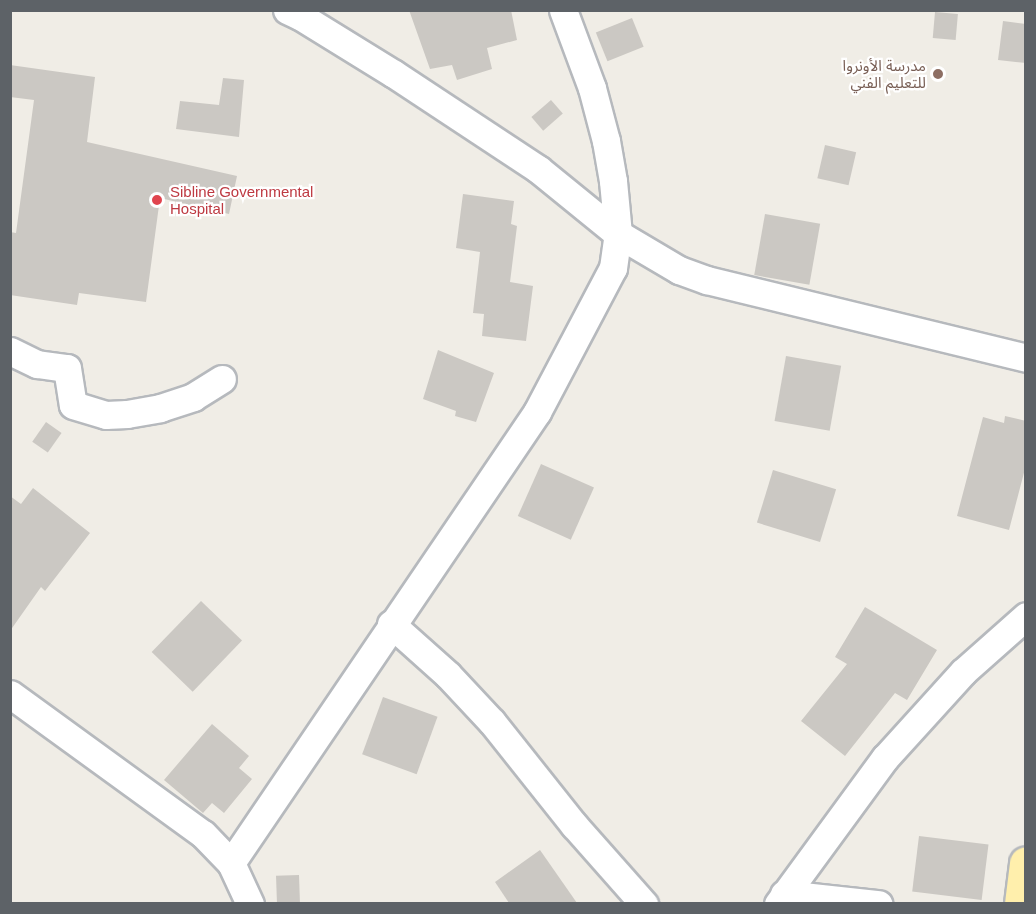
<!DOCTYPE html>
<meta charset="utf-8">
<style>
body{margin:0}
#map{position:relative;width:1036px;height:914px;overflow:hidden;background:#f0ede6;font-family:Helvetica,"Noto Sans Arabic",sans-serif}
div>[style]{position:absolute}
.building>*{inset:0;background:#cbc8c3;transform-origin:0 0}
.roads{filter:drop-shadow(2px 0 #b6b9bd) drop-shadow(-2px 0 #b6b9bd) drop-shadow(0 2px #b6b9bd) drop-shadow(0 -2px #b6b9bd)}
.minor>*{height:27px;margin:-13.5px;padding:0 13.5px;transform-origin:13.5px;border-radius:13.5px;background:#fff}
.major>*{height:33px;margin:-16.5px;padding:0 16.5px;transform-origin:16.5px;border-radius:16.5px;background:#ffefac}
.dots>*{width:16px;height:16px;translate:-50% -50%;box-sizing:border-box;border:3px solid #fff;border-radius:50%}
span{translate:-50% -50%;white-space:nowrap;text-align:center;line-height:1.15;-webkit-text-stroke:4.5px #fff;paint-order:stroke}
.education-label{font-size:15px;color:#785e54}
.right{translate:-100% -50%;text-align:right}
.health-label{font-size:15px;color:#be3a42}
.left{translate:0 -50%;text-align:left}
.frame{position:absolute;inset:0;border:12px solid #5d6267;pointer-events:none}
</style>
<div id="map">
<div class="building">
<i style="clip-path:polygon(409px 10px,511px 10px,517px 40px,487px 48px,492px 69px,457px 80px,452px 65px,430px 69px)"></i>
<i style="left:935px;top:12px;width:23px;height:26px;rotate:5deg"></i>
<i style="left:632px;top:18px;width:31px;height:39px;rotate:68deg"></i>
<i style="clip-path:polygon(1003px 21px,1026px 24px,1026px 63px,998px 60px)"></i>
<i style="clip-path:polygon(10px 65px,95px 77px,87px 142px,237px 176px,229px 214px,160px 198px,146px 302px,79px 293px,77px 305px,10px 295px,10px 232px,16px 233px,34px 100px,10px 97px)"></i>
<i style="clip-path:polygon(223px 78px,244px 80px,239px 137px,176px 129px,180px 101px,219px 105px)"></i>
<i style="left:551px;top:100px;width:18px;height:26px;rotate:49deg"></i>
<i style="left:825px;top:145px;width:32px;height:34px;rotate:13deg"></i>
<i style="clip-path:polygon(463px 194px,514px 201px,511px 224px,517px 226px,510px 282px,533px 286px,526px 341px,482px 336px,484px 314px,473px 313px,480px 252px,456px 248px)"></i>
<i style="left:765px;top:214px;width:56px;height:62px;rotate:10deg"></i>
<i style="clip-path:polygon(438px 350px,494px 373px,476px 422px,455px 416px,456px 411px,423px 399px)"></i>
<i style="left:786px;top:356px;width:56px;height:66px;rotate:10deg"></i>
<i style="clip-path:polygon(1005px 416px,1026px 421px,1026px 465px,1009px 530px,957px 516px,983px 417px,1004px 423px)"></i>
<i style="left:46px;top:422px;width:19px;height:24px;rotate:35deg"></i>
<i style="left:541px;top:464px;width:58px;height:57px;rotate:24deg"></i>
<i style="left:773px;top:470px;width:66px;height:55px;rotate:17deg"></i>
<i style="clip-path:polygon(33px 488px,90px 533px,45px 591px,41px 587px,10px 631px,10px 496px,21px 504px)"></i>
<i style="left:201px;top:601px;width:57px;height:71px;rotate:44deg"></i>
<i style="clip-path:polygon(865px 607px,937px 650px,907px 700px,895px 693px,845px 756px,801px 721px,847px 664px,835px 657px)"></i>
<i style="left:383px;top:697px;width:58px;height:61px;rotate:20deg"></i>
<i style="clip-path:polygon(212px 724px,249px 756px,239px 768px,252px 779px,224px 813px,212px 803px,203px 813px,164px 780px)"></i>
<i style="left:919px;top:836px;width:70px;height:56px;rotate:7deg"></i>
<i style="clip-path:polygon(540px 850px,577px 903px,509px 903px,495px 882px)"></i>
<i style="left:299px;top:875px;width:28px;height:23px;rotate:88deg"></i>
</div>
<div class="roads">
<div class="minor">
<i style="left:287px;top:10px;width:14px;rotate:25deg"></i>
<i style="left:300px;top:16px;width:110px;rotate:31.7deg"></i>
<i style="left:394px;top:74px;width:173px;rotate:33.4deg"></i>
<i style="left:538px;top:169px;width:103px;rotate:39.1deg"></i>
<i style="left:618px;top:234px;width:71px;rotate:30.5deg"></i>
<i style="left:679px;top:270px;width:30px;rotate:20deg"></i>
<i style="left:707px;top:280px;width:328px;rotate:13.7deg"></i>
<i style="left:10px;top:351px;width:30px;rotate:26deg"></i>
<i style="left:37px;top:364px;width:30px;rotate:8deg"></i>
<i style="left:67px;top:368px;width:37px;rotate:81deg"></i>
<i style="left:73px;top:405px;width:34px;rotate:17deg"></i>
<i style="left:106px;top:415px;width:21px;rotate:-3deg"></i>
<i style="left:127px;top:414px;width:34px;rotate:-10deg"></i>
<i style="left:160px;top:408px;width:35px;rotate:-18deg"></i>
<i style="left:193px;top:397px;width:34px;rotate:-32deg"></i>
<i style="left:391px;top:624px;width:76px;rotate:41.8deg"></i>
<i style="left:448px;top:675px;width:64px;rotate:46.9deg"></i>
<i style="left:492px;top:722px;width:132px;rotate:51.5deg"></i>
<i style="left:574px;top:825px;width:106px;rotate:48.5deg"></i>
<i style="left:10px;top:694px;width:238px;rotate:36deg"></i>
<i style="left:203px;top:834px;width:40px;rotate:46deg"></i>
<i style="left:231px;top:863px;width:45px;rotate:65.1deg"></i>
<i style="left:231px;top:863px;width:545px;rotate:-55.84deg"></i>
<i style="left:537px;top:412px;width:163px;rotate:-62.2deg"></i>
<i style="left:613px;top:268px;width:34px;rotate:-82deg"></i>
<i style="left:618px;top:234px;width:53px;rotate:-95.4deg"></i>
<i style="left:613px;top:181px;width:41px;rotate:-99.9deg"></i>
<i style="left:606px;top:141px;width:55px;rotate:-104.8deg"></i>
<i style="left:592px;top:88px;width:83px;rotate:-110.4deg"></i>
<i style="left:784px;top:894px;width:95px;rotate:6.1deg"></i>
<i style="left:778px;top:904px;width:181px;rotate:-53.8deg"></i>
<i style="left:885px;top:758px;width:116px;rotate:-47.8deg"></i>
<i style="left:963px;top:672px;width:84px;rotate:-41.6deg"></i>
</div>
<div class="major">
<i style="left:1021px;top:904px;width:41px;rotate:-83deg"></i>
</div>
</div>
<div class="dots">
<i style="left:938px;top:74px;background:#8d6e63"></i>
<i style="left:157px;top:200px;background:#e0444e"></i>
</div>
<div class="education-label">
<span class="right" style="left:926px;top:74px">مدرسة الأونروا<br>للتعليم الفني</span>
</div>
<div class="health-label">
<span class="left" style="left:170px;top:200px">Sibline Governmental<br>Hospital</span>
</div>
<div class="frame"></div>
</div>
